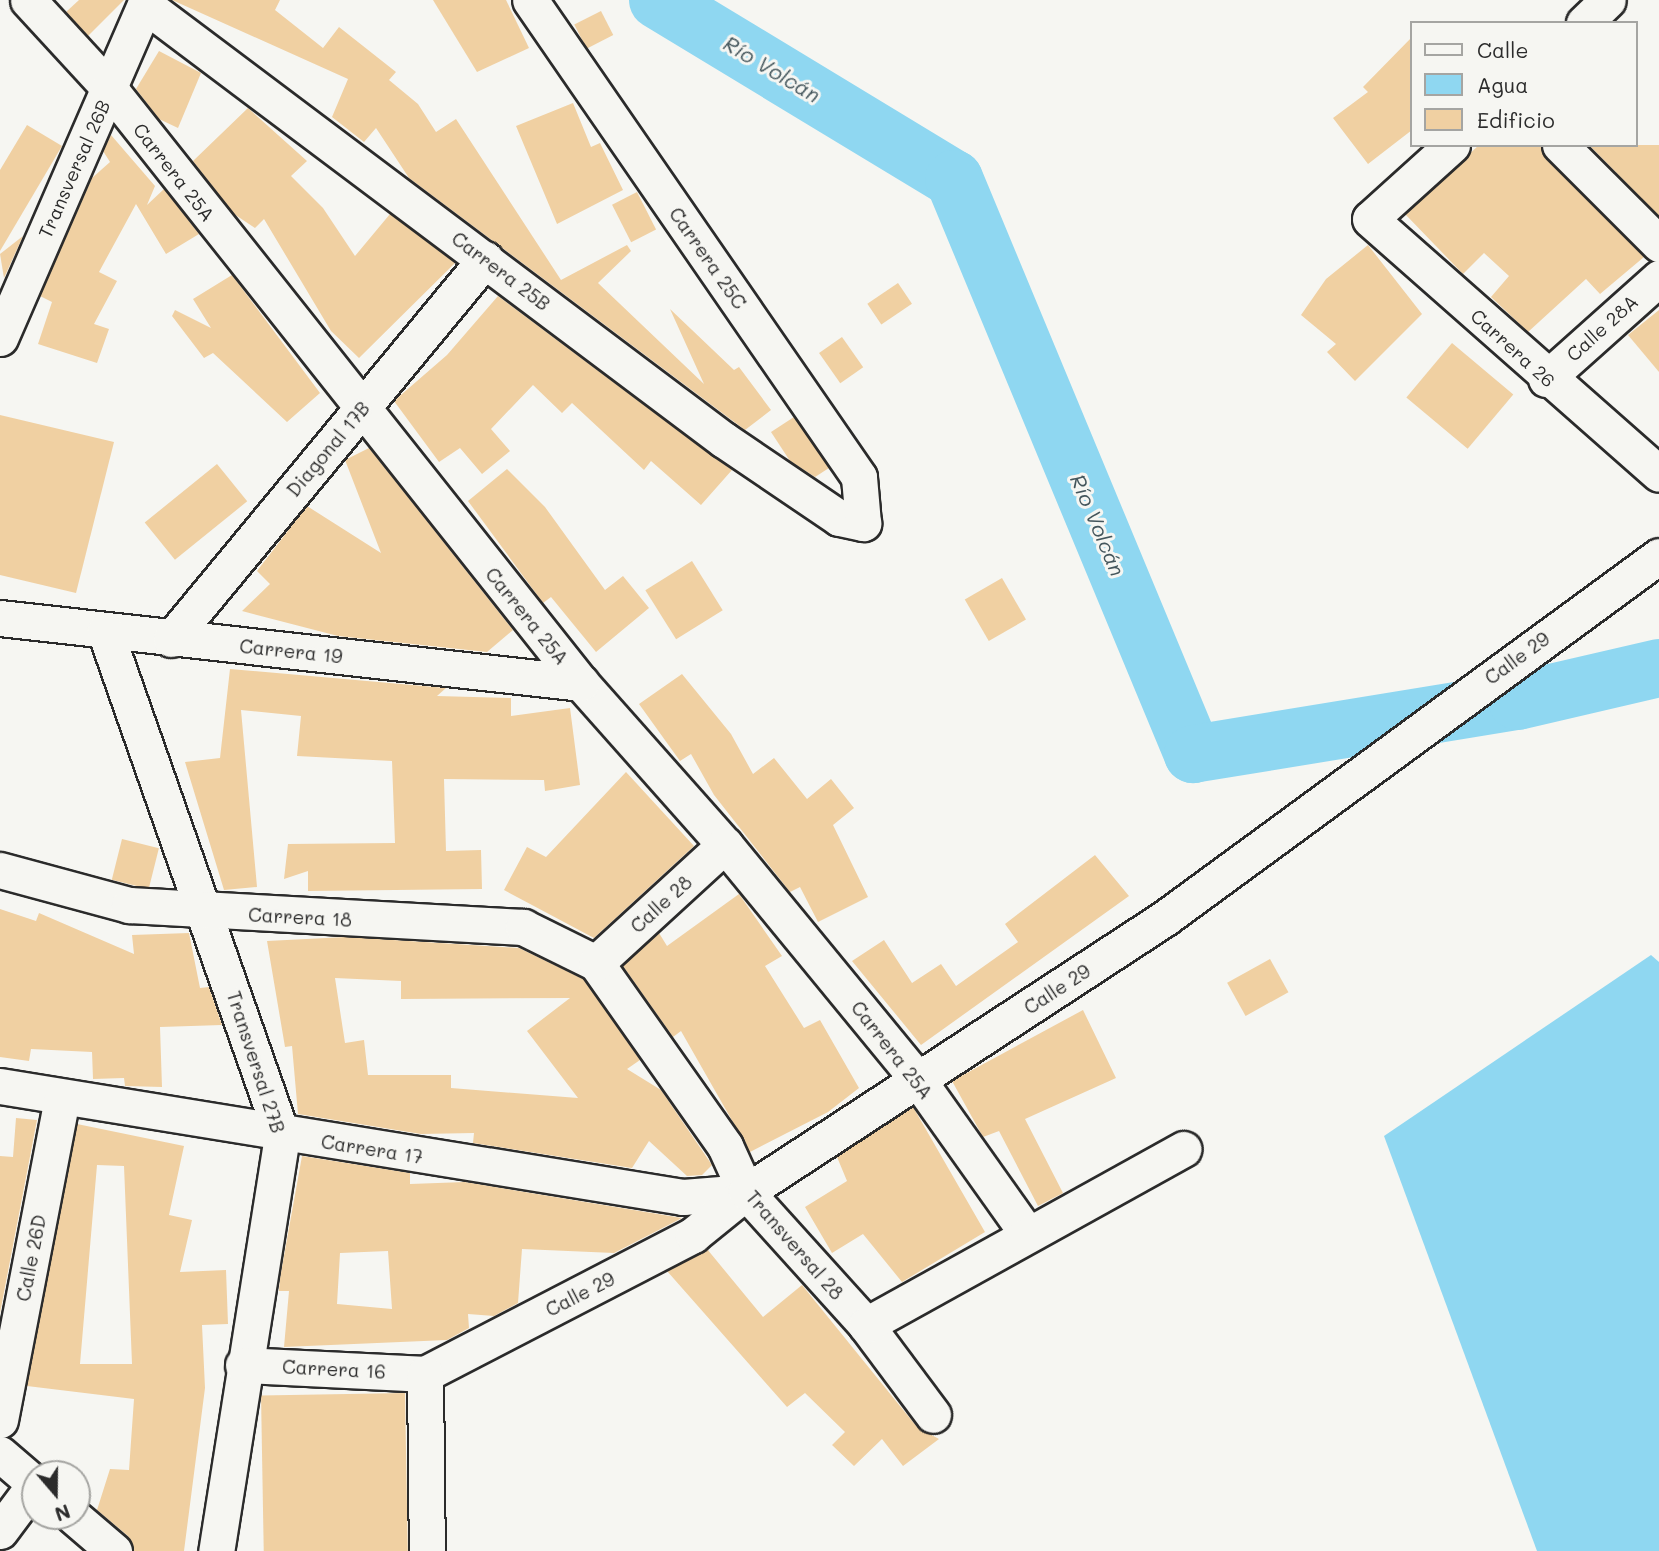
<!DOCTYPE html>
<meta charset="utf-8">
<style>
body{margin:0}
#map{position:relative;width:1659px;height:1551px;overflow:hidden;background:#f6f6f2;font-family:Mali,sans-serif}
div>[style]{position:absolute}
.water>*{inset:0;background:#8fd7f1}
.river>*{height:58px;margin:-29px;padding:0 29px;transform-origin:29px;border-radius:29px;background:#8fd7f1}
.building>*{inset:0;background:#f0d0a2;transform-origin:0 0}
.roads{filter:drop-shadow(2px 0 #2b2b2b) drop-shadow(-2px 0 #2b2b2b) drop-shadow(0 2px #2b2b2b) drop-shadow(0 -2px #2b2b2b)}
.minor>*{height:35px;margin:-17.5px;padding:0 17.5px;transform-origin:17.5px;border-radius:17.5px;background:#f6f6f2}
span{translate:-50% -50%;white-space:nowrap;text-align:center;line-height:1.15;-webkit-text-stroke:6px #f6f6f2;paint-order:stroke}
.street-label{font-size:19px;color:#2b2b2b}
.water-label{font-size:21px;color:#44565c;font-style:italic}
.legend{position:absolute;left:1410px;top:21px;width:228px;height:126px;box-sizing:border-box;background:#f6f6f2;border:2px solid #a5a5a2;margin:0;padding:9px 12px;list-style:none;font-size:21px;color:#2b2b2b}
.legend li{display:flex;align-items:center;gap:14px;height:35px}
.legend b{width:35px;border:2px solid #a5a5a2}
.north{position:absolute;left:21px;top:1460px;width:70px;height:70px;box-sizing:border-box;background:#f6f6f2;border:2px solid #a5a5a2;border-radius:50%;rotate:160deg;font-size:19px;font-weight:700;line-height:28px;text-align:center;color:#2b2b2b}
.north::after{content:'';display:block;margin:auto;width:24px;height:32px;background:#2b2b2b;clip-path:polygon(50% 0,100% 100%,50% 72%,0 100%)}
</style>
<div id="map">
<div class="water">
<i style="clip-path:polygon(1651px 955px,1659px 962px,1659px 1551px,1537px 1551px,1384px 1136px)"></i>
</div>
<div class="river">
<i style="left:658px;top:0;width:346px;rotate:31.2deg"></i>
<i style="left:954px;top:179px;width:623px;rotate:67.43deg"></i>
<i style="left:1193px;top:754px;width:328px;rotate:-9.3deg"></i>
<i style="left:1517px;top:701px;width:146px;rotate:-13.1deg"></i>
</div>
<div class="building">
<i style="clip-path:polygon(79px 0,124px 0,88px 36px,66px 12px)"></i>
<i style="clip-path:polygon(172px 0,280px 0,275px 10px,323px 48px,339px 27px,396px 72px,389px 80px,418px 104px,436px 132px,456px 119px,561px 280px,627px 245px,631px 251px,598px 283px,704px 384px,670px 309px,734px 370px,739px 367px,771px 410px,745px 430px,409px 178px,376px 128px,364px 142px,332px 117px,348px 79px)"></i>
<i style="clip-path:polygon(433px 0,506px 0,529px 48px,477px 72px)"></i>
<i style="left:601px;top:11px;width:27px;height:30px;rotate:63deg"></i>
<i style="clip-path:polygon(1412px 37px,1412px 130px,1368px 164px,1333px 118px,1368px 92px,1363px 87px)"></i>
<i style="clip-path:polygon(159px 51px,201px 73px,178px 128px,159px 119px,136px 89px)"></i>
<i style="clip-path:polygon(573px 103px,591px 147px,600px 143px,623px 190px,557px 224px,516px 126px)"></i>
<i style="clip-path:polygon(248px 108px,307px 161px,291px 176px,323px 208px,355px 256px,390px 214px,455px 263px,359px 358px,331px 331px,264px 219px,255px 228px,234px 214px,193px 161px)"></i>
<i style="clip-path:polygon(27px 125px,62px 146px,0 251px,0 170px)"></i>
<i style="clip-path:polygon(111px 135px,155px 186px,147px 205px,164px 189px,199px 234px,166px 254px,136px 204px,99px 272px,117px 281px,94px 324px,109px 329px,97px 363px,38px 344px,52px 302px,40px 296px,92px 178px,110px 162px,103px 151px)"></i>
<i style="clip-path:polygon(1479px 145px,1540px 145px,1546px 159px,1644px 257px,1600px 294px,1586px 279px,1528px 332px,1491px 297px,1509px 276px,1484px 253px,1463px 274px,1405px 214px)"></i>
<i style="clip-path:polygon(1589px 145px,1659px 145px,1659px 216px)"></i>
<i style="left:637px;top:192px;width:42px;height:28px;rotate:63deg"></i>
<i style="clip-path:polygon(23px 236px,4px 278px,0 254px)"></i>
<i style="clip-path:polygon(1368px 245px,1422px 314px,1355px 381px,1327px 352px,1336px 344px,1301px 315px,1326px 279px)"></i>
<i style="clip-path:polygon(232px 275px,320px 393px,287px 422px,213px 353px,204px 358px,172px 316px,175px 310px,211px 328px,193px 299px)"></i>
<i style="left:898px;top:283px;width:25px;height:37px;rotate:56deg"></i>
<i style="clip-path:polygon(498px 296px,712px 456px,732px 470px,701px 505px,651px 461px,644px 470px,572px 403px,562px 413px,533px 385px,491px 429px,510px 451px,482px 474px,460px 448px,439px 462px,394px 401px,447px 355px)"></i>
<i style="clip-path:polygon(1659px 310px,1659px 372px,1628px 335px)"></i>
<i style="left:842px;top:337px;width:37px;height:28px;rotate:55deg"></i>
<i style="left:1452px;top:343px;width:80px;height:71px;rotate:40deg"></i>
<i style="clip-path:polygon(0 415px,114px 442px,76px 593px,0 575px)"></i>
<i style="clip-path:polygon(794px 417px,829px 468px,815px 477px,790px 461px,771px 432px)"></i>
<i style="clip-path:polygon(369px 448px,513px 630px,487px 652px,338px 636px,242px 611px,270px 584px,257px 571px,307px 506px,381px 553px,345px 460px)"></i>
<i style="left:217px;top:464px;width:48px;height:93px;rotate:51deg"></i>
<i style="clip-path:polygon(507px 469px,545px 507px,605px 590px,623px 576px,649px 608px,596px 652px,551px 597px,543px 603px,468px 501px)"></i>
<i style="left:692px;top:561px;width:58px;height:55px;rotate:58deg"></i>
<i style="left:1002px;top:578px;width:48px;height:43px;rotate:60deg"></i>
<i style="clip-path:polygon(230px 669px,446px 688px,437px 696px,511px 698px,511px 716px,570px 708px,580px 785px,545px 791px,544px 780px,444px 779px,446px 851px,481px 850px,482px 889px,308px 891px,308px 871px,284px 879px,288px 844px,395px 843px,392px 761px,297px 756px,301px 716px,241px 710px,257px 887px,224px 890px,185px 762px,220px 758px)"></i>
<i style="clip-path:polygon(682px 674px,731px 734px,753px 774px,774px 758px,807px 799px,831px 779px,854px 808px,833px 825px,868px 897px,818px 922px,800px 887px,790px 892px,714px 795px,691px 754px,680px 761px,639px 704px)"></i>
<i style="clip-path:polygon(626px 772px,694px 846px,594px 938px,504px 890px,527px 847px,546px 857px)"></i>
<i style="left:122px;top:839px;width:38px;height:42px;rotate:14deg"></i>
<i style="clip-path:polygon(1095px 855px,1129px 896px,921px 1045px,852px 961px,884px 940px,912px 983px,941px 964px,956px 986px,1018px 942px,1005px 924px)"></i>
<i style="clip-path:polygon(739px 894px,782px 956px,765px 966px,804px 1028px,820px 1020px,859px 1088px,828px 1112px,750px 1152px,681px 1031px,673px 1037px,623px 966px,659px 933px,667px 946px)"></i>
<i style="clip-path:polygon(0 909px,36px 921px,39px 913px,134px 954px,132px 935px,189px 933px,200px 988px,209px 987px,222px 1025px,160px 1027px,162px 1087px,125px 1086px,124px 1078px,93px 1079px,92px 1052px,31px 1049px,29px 1061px,0 1057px)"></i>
<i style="clip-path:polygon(evenodd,346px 937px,519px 948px,583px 979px,640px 1060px,627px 1069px,661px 1090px,712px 1165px,702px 1175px,687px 1176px,649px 1141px,632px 1168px,473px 1143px,474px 1133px,421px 1134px,298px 1114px,292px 1046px,285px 1047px,267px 941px,346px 937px,335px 978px,401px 981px,401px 999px,570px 998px,527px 1031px,578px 1098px,451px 1088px,451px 1075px,368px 1075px,364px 1040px,345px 1043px,335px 978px)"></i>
<i style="left:1270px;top:959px;width:38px;height:49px;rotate:61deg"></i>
<i style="clip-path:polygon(1083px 1010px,1116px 1078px,1025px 1119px,1063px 1193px,1038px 1206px,999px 1131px,983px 1137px,952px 1081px)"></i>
<i style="clip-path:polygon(913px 1107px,985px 1232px,902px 1282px,863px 1234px,832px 1253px,805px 1207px,847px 1181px,837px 1157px)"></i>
<i style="clip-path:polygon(16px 1118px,37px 1120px,0 1313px,0 1156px,13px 1157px)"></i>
<i style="clip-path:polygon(evenodd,77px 1124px,184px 1146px,169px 1215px,192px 1220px,180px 1272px,226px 1270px,228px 1324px,202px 1325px,205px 1388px,184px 1551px,134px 1551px,128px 1536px,97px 1510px,110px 1469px,129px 1470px,134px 1399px,27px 1386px,77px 1124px,97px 1165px,124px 1166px,132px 1364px,80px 1364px,97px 1165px)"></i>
<i style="clip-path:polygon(evenodd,302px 1156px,410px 1173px,410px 1184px,465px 1182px,682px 1218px,614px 1253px,522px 1249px,518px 1303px,494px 1316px,468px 1314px,469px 1328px,447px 1340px,284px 1347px,289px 1291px,279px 1291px,280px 1278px,302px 1156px,388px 1251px,392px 1309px,337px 1304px,340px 1253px,388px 1251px)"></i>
<i style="clip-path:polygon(707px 1249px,763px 1317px,802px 1285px,917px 1427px,939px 1439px,903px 1466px,882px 1439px,854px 1466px,832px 1445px,845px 1432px,805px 1393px,787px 1407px,667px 1271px)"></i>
<i style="left:405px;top:1393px;width:158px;height:144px;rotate:89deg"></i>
</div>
<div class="roads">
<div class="minor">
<i style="left:28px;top:0;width:120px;rotate:47.4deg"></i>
<i style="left:109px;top:88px;width:759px;rotate:51.58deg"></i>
<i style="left:581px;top:683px;width:217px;rotate:48.4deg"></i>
<i style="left:725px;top:845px;width:304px;rotate:50.6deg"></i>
<i style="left:918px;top:1080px;width:186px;rotate:54.6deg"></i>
<i style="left:145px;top:5px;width:724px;rotate:36.92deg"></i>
<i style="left:724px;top:440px;width:139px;rotate:34.1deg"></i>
<i style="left:839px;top:518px;width:25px;rotate:12deg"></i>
<i style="left:863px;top:523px;width:46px;rotate:-95deg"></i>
<i style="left:859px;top:477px;width:579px;rotate:-124.6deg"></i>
<i style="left:1584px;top:23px;width:33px;rotate:-44deg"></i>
<i style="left:1452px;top:145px;width:110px;rotate:137.9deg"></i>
<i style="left:1370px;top:219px;width:385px;rotate:41.4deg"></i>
<i style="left:1560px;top:145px;width:140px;rotate:45deg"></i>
<i style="left:0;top:338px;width:369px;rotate:-66.5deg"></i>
<i style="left:1546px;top:379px;width:152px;rotate:-41.8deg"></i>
<i style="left:0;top:618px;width:585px;rotate:6.38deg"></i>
<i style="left:105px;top:631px;width:535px;rotate:70.68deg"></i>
<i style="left:282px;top:1136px;width:420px;rotate:99deg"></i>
<i style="left:171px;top:639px;width:493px;rotate:-50.4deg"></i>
<i style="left:0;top:870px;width:134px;rotate:15.2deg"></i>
<i style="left:129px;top:905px;width:395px;rotate:3.2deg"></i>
<i style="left:523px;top:927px;width:81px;rotate:26.3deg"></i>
<i style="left:596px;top:963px;width:224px;rotate:54.8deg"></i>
<i style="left:725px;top:1146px;width:51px;rotate:65.5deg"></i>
<i style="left:746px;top:1192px;width:179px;rotate:47.9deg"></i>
<i style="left:866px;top:1325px;width:112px;rotate:53.3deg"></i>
<i style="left:596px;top:963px;width:175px;rotate:-42.5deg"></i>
<i style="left:0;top:1086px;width:692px;rotate:9.23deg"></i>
<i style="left:683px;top:1197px;width:63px;rotate:-4.5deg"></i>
<i style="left:866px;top:1325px;width:363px;rotate:-29deg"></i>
<i style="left:243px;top:1365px;width:182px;rotate:2.8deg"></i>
<i style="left:425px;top:1374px;width:302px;rotate:-27.4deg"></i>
<i style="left:693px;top:1235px;width:68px;rotate:-39.1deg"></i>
<i style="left:746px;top:1192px;width:501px;rotate:-33.18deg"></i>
<i style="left:1165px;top:918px;width:612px;rotate:-36.23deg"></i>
<i style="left:425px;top:1374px;width:177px;rotate:89.4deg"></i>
<i style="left:0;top:1420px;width:329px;rotate:-79.1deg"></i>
<i style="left:0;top:1454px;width:46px;rotate:40.6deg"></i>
<i style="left:73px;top:1516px;width:54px;rotate:40.5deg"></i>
<i style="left:0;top:1531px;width:59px;rotate:-53.3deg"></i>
</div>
</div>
<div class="street-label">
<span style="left:74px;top:169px;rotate:-66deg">Transversal 26B</span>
<span style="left:174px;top:172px;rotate:52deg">Carrera 25A</span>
<span style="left:708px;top:258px;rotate:55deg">Carrera 25C</span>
<span style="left:501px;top:271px;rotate:37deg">Carrera 25B</span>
<span style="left:1602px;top:328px;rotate:-42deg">Calle 28A</span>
<span style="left:1513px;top:348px;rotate:42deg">Carrera 26</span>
<span style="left:328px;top:449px;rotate:-50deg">Diagonal 17B</span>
<span style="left:527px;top:616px;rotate:51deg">Carrera 25A</span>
<span style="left:291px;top:651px;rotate:6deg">Carrera 19</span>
<span style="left:1517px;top:658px;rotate:-36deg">Calle 29</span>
<span style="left:661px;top:904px;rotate:-42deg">Calle 28</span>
<span style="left:300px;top:917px;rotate:3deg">Carrera 18</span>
<span style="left:1057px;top:989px;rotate:-33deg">Calle 29</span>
<span style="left:892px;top:1050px;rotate:52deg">Carrera 25A</span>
<span style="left:256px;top:1062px;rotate:72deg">Transversal 27B</span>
<span style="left:372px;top:1149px;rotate:9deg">Carrera 17</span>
<span style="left:795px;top:1245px;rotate:49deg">Transversal 28</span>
<span style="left:31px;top:1258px;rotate:-79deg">Calle 26D</span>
<span style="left:580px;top:1294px;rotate:-27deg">Calle 29</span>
<span style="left:334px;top:1369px;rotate:3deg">Carrera 16</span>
</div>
<div class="water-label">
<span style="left:772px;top:69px;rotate:31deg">Río Volcán</span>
<span style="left:1098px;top:525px;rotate:67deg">Río Volcán</span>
</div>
<ul class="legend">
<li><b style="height:9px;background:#f6f6f2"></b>Calle</li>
<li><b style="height:19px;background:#8fd7f1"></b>Agua</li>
<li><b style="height:19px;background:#f0d0a2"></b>Edificio</li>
</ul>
<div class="north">N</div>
</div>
